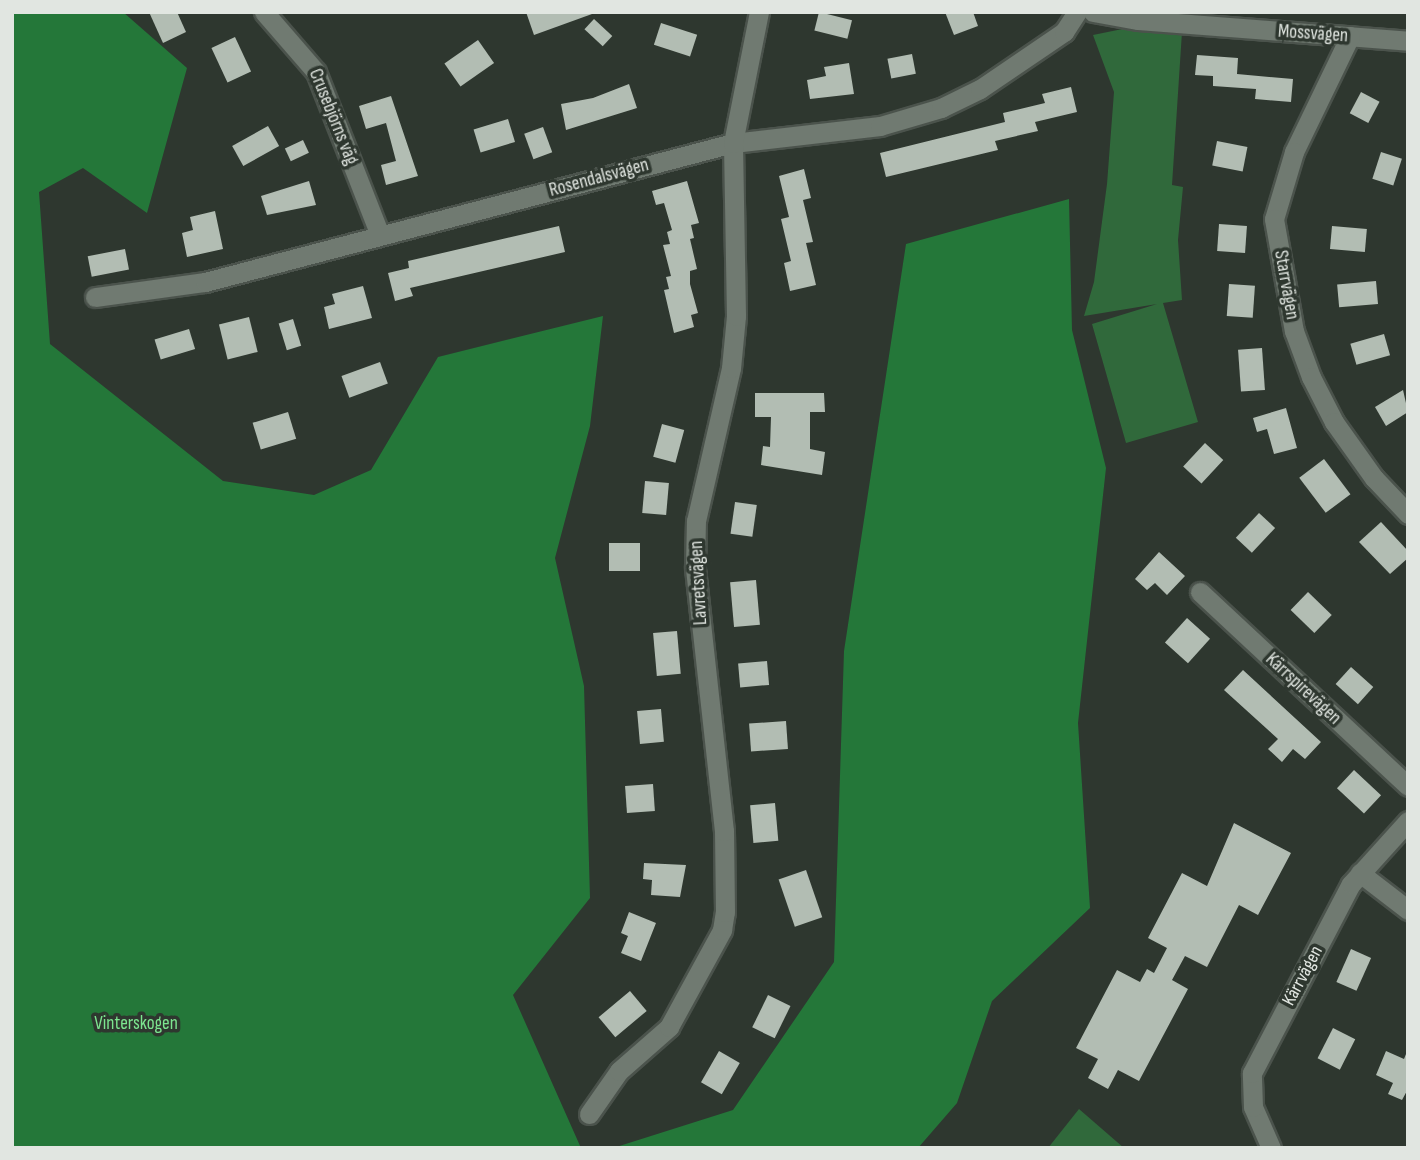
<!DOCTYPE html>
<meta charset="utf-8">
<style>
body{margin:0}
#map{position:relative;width:1420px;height:1160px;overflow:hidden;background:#2e372f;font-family:"Sofia Sans Condensed",sans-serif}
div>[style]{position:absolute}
.green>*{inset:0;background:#30693b}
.forest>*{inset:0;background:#247739}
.building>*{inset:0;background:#b2bdb3;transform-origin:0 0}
.roads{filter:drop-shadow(2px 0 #4b534c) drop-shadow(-2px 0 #4b534c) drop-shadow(0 2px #4b534c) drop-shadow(0 -2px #4b534c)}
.minor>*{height:19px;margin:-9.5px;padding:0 9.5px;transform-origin:9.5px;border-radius:9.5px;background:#707a71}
span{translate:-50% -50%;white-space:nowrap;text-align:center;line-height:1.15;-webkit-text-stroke:7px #2e372f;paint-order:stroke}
.street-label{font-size:19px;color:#e1e6e1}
.park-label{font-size:19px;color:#7ce58f}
.frame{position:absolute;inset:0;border:14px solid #e1e6e1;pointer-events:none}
</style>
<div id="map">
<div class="green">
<i style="clip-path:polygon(1137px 26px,1182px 32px,1172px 185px,1183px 187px,1178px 240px,1182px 300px,1163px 303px,1198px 422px,1126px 443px,1092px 324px,1157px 304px,1084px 316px,1094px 282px,1107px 184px,1114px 92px,1093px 35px)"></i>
<i style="clip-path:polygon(1079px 1109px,1124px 1148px,1048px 1148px)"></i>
</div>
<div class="forest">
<i style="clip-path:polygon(12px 12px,123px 12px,187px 68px,147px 213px,83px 168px,39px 192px,50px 344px,223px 481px,314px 495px,371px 470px,438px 357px,603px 316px,590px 426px,555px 558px,584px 686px,590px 898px,513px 995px,581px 1148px,12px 1148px)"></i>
<i style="clip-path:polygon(1069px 199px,1072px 330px,1106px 468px,1078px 723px,1090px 908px,992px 1001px,957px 1103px,918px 1148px,613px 1148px,733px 1110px,834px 962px,844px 651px,906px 244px)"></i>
</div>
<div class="building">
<i style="clip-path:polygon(149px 12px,177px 12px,186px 32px,163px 43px)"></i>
<i style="clip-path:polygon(526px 12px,591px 12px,592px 14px,534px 35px)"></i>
<i style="left:819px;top:12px;width:34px;height:19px;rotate:14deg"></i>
<i style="clip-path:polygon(945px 12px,973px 12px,978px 26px,954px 35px)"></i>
<i style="left:594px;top:19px;width:25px;height:14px;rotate:43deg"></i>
<i style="left:661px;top:23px;width:38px;height:23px;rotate:18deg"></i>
<i style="left:235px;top:37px;width:38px;height:26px;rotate:65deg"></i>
<i style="left:478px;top:40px;width:28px;height:41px;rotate:55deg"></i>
<i style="left:912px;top:54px;width:20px;height:25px;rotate:79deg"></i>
<i style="clip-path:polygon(1197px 55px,1238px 58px,1237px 74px,1293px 79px,1291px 102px,1255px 99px,1256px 89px,1213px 86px,1213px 76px,1195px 75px)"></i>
<i style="clip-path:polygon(849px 63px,854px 94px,810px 99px,807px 80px,826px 76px,824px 67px)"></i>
<i style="clip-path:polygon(629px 84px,637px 108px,566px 130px,561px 104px,593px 98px)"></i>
<i style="clip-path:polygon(1071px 87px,1077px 112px,1035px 122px,1038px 131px,995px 141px,998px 150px,886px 177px,880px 153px,1005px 122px,1003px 113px,1045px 103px,1042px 94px)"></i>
<i style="left:1361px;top:92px;width:21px;height:24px;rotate:28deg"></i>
<i style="clip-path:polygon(391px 96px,418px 176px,386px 185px,381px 165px,396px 161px,386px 123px,366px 129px,359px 106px)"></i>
<i style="left:508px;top:119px;width:24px;height:36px;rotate:73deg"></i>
<i style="left:268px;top:126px;width:23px;height:41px;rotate:61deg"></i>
<i style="left:543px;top:127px;width:27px;height:20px;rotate:70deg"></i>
<i style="left:303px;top:140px;width:14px;height:20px;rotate:65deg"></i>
<i style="left:1217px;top:141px;width:31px;height:25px;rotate:11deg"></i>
<i style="left:1381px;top:152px;width:22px;height:28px;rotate:18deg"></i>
<i style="clip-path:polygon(804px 169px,811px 198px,803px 200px,813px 242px,806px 243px,816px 285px,790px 291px,784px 263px,791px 261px,781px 219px,789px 217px,779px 176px)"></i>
<i style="clip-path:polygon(309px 181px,316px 205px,267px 215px,261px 196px)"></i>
<i style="clip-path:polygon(687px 181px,699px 223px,691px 225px,694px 238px,690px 239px,697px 269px,690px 271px,690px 284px,698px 313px,691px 315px,694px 327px,674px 333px,664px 290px,669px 289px,666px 277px,671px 276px,663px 245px,670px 244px,667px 232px,672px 230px,664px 203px,656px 205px,652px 191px)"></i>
<i style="clip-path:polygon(215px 211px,223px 249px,187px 257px,182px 233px,193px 230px,190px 217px)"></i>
<i style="left:1219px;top:224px;width:28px;height:27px;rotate:4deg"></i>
<i style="clip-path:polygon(559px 226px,565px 252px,410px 288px,413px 296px,395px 301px,388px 273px,409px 268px,408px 261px)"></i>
<i style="left:1332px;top:226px;width:35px;height:23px;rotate:5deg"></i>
<i style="left:125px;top:249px;width:21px;height:38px;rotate:79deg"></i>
<i style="left:1376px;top:281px;width:23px;height:39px;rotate:85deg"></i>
<i style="left:1229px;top:284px;width:26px;height:32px;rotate:4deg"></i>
<i style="clip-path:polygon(363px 286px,372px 318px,329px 329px,324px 307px,335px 304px,332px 294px)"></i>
<i style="left:249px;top:317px;width:36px;height:31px;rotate:76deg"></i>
<i style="left:293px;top:319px;width:28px;height:15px;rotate:73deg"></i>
<i style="left:189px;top:329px;width:21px;height:36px;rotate:73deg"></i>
<i style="left:1384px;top:334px;width:22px;height:35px;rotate:74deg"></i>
<i style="left:1262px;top:348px;width:42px;height:24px;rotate:86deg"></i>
<i style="left:380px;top:362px;width:23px;height:41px;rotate:70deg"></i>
<i style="clip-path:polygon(1403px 390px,1408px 412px,1386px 426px,1375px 407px)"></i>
<i style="clip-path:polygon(755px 393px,824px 393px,825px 412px,810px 412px,810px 449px,825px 452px,822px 475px,761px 465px,763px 446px,770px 447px,771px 417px,755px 417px)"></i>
<i style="clip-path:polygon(1286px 408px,1297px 448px,1274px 454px,1267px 429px,1257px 432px,1253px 418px)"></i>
<i style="left:288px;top:412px;width:28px;height:37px;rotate:73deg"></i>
<i style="left:662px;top:424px;width:23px;height:34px;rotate:15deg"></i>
<i style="left:1205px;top:443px;width:25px;height:32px;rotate:43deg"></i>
<i style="left:1324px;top:459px;width:44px;height:31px;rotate:53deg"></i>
<i style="left:645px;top:481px;width:24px;height:32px;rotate:5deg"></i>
<i style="left:735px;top:502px;width:22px;height:32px;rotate:8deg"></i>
<i style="left:1259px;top:513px;width:22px;height:34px;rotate:43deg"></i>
<i style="clip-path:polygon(1381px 522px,1408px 551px,1408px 558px,1390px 574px,1359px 542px)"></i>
<i style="left:609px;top:543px;width:31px;height:28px"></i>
<i style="clip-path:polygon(1159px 552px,1185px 576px,1167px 595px,1155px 583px,1147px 590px,1135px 579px)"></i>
<i style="left:756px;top:580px;width:45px;height:26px;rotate:85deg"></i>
<i style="left:1308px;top:592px;width:33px;height:25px;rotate:44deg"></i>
<i style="left:1187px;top:618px;width:31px;height:33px;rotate:42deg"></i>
<i style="left:677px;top:631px;width:43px;height:24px;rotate:85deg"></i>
<i style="left:767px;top:661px;width:24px;height:29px;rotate:85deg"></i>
<i style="left:1351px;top:667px;width:30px;height:23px;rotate:42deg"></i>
<i style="clip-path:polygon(1243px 670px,1321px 742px,1305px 759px,1293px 749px,1282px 762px,1268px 749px,1278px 739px,1224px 690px)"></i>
<i style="left:661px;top:709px;width:33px;height:24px;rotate:85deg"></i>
<i style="left:786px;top:721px;width:28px;height:37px;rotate:86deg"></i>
<i style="left:1354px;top:770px;width:37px;height:25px;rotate:43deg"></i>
<i style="left:653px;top:784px;width:27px;height:28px;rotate:86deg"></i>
<i style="left:775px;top:803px;width:38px;height:25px;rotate:85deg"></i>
<i style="clip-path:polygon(1234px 823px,1291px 853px,1258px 915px,1239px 905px,1207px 967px,1185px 956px,1172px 980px,1188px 989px,1139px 1081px,1118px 1070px,1108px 1089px,1088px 1078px,1098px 1059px,1076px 1048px,1117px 970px,1140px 982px,1147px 969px,1154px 973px,1167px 948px,1148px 938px,1182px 873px,1207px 886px)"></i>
<i style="clip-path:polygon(644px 863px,686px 865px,680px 897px,651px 895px,652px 880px,643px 879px)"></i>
<i style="left:806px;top:870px;width:50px;height:29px;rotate:71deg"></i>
<i style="clip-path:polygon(629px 912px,656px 923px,641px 961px,621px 953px,628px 936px,621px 933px)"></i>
<i style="left:1351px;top:949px;width:22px;height:36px;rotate:24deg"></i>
<i style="left:630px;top:991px;width:26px;height:41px;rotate:50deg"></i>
<i style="left:768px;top:995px;width:25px;height:36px;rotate:26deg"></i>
<i style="left:1333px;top:1028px;width:25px;height:34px;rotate:27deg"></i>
<i style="clip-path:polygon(1408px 1049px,1408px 1089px,1402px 1100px,1388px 1094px,1393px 1083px,1376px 1075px,1386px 1051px,1404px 1059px)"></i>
<i style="left:719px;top:1051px;width:24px;height:36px;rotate:30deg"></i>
</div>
<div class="roads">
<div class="minor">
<i style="left:264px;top:12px;width:79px;rotate:49.1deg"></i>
<i style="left:316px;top:72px;width:175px;rotate:68.6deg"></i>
<i style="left:1093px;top:12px;width:46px;rotate:10.1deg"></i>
<i style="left:1138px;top:20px;width:271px;rotate:4.4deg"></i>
<i style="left:1350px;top:36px;width:129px;rotate:115.8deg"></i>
<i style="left:1294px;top:152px;width:70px;rotate:106.6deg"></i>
<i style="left:1274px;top:219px;width:114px;rotate:79.9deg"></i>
<i style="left:1294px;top:331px;width:49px;rotate:69.7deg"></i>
<i style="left:1311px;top:377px;width:51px;rotate:62.9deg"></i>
<i style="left:1334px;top:422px;width:69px;rotate:54.5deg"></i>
<i style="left:1374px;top:478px;width:50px;rotate:46.6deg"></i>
<i style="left:95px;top:297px;width:111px;rotate:-7.8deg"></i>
<i style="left:205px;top:282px;width:546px;rotate:-14.75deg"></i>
<i style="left:733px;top:143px;width:148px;rotate:-6.6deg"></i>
<i style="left:880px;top:126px;width:64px;rotate:-16.4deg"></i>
<i style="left:941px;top:108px;width:43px;rotate:-26deg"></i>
<i style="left:980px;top:89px;width:102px;rotate:-34.2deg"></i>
<i style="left:1064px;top:32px;width:24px;rotate:-57deg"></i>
<i style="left:1200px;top:592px;width:284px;rotate:43deg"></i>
<i style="left:1360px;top:873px;width:61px;rotate:37.6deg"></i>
<i style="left:589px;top:1114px;width:52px;rotate:-55.1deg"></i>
<i style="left:619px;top:1071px;width:67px;rotate:-41.3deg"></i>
<i style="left:669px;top:1027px;width:111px;rotate:-61.3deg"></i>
<i style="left:722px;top:930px;width:18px;rotate:-81deg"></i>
<i style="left:725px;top:912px;width:81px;rotate:-90.7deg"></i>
<i style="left:724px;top:831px;width:266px;rotate:-96.3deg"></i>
<i style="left:695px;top:567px;width:46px;rotate:-88.8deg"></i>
<i style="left:696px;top:521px;width:157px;rotate:-77.1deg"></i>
<i style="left:731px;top:368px;width:52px;rotate:-84.5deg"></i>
<i style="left:736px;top:316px;width:173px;rotate:-91deg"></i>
<i style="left:733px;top:143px;width:134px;rotate:-78.8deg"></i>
<i style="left:1271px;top:1148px;width:45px;rotate:-113.7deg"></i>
<i style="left:1253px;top:1107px;width:34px;rotate:-92deg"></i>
<i style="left:1252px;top:1073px;width:213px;rotate:-62.4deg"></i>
<i style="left:1351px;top:884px;width:85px;rotate:-47.9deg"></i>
</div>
</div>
<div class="street-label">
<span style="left:1313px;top:34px;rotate:4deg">Mossvägen</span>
<span style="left:333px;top:117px;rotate:68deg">Crusebjörns väg</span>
<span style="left:599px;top:178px;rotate:-15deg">Rosendalsvägen</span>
<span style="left:1286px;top:285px;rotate:80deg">Starrvägen</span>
<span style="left:699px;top:583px;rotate:-93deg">Lavretsvägen</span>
<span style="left:1303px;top:689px;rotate:43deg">Kärrspirevägen</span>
<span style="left:1303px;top:976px;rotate:-62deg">Kärrvägen</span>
</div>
<div class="park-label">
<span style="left:136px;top:1024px">Vinterskogen</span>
</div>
<div class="frame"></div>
</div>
